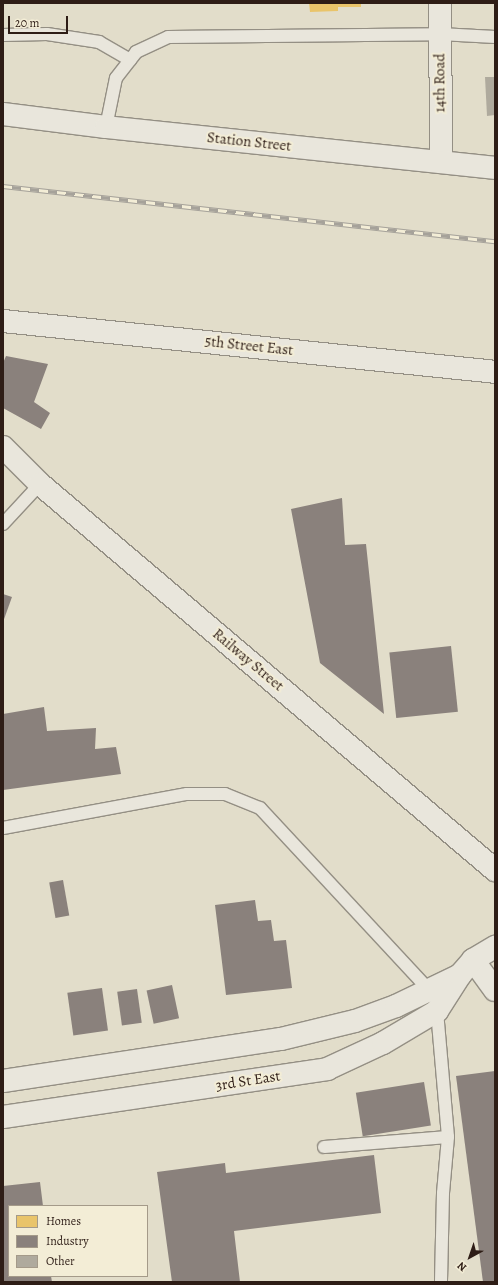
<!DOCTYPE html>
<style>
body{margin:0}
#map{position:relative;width:498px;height:1285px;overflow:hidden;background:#e2ddca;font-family:Alegreya,serif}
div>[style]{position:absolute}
.homes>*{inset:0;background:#e9c46a}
.industry>*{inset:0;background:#8a817c;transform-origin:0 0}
.building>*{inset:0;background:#afaa9d}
.roads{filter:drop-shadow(1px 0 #948f84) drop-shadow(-1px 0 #948f84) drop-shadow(0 1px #948f84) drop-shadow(0 -1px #948f84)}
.lane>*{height:12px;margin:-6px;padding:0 6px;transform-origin:6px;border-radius:6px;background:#e9e6dc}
.street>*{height:22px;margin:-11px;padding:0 11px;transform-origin:11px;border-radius:11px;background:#e9e6dc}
.rail>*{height:4.5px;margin-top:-2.25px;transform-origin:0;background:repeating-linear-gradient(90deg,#f3edd6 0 9px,#a6a29a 0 18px);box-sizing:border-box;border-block:1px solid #a6a29a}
span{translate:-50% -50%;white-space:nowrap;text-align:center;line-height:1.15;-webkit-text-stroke:4px #f3edd6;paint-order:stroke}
.street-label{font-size:15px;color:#2e1d16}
.frame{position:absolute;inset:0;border:4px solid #2e1d16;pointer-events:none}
.legend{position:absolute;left:8px;top:1205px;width:140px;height:72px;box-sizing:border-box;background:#f3edd6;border:1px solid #a49a89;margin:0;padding:5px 7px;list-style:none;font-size:12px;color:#2e1d16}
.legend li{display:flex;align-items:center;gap:8px;height:20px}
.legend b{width:20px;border:1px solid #a49a89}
.north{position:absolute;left:450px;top:1237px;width:40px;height:40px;-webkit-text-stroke:3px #f3edd6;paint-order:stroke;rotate:220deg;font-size:11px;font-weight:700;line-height:16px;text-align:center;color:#2e1d16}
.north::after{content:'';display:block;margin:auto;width:14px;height:18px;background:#2e1d16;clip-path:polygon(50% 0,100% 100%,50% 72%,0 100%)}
.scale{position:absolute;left:8px;top:16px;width:60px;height:18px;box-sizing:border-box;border:2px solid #2e1d16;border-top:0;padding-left:5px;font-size:12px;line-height:14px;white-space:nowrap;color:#2e1d16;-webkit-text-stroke:3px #f3edd6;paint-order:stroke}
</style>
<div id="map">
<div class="homes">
<i style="clip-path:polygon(309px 3px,361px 3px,361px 7px,338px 7px,338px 11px,310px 12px)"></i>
</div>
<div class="industry">
<i style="clip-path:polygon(6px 356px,48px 364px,34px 402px,50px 413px,41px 429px,3px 408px,3px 363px)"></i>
<i style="clip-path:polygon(342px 498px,345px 545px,366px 544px,384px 714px,320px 663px,291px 509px)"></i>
<i style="clip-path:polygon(3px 594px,12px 597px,3px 622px)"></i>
<i style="left:451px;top:646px;width:66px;height:62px;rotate:84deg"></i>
<i style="clip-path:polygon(44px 707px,47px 731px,96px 728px,95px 749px,116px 747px,121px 774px,3px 790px,3px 714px)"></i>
<i style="left:63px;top:880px;width:36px;height:14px;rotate:80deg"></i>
<i style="clip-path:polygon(255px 900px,258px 921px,271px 920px,274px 941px,286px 940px,292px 988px,226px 995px,215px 905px)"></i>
<i style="left:172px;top:985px;width:34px;height:26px;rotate:78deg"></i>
<i style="left:102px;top:988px;width:43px;height:35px;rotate:82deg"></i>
<i style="left:137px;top:989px;width:34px;height:20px;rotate:82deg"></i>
<i style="clip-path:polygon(495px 1071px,495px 1282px,483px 1282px,456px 1076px)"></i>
<i style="left:424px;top:1082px;width:44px;height:69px;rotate:81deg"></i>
<i style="clip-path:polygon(374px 1155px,381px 1213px,234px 1231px,240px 1282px,172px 1282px,157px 1172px,225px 1163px,226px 1173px)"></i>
<i style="clip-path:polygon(40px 1182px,43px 1206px,9px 1206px,9px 1276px,51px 1276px,52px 1282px,3px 1282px,3px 1186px)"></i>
</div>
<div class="building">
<i style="clip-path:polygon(485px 77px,495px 77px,495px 115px,487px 116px)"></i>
</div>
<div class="roads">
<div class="lane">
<i style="left:3px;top:35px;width:44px;rotate:-1.3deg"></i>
<i style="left:47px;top:34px;width:53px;rotate:8.7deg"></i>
<i style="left:99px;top:42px;width:36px;rotate:30deg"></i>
<i style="left:106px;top:127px;width:50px;rotate:-78.5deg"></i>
<i style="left:116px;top:78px;width:33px;rotate:-52deg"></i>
<i style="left:136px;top:52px;width:35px;rotate:-25deg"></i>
<i style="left:168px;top:37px;width:272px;rotate:-0.6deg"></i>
<i style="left:440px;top:34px;width:55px;rotate:3.1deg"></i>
<i style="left:3px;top:524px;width:54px;rotate:-47.2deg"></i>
<i style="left:3px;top:828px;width:187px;rotate:-10.5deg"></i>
<i style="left:187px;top:794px;width:38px"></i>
<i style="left:225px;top:794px;width:38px;rotate:22deg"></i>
<i style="left:260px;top:808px;width:247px;rotate:47.1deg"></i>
<i style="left:437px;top:1011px;width:126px;rotate:85deg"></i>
<i style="left:448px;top:1137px;width:56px;rotate:95.1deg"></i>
<i style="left:443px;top:1193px;width:89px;rotate:91.3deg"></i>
<i style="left:324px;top:1147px;width:124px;rotate:-4.6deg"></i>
</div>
<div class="street">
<i style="left:440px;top:3px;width:159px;rotate:89.6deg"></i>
<i style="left:3px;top:114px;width:104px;rotate:7.2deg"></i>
<i style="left:106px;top:127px;width:391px;rotate:6deg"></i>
<i style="left:3px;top:321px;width:495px;rotate:5.9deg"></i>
<i style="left:3px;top:447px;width:52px;rotate:45deg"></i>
<i style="left:40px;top:484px;width:597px;rotate:40.31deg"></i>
<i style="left:473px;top:960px;width:37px;rotate:54deg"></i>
<i style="left:3px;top:1081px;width:281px;rotate:-8.6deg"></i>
<i style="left:281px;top:1039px;width:76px;rotate:-13.7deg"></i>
<i style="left:355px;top:1021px;width:44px;rotate:-20.1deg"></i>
<i style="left:396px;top:1006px;width:71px;rotate:-25.8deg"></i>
<i style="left:3px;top:1117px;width:328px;rotate:-8.4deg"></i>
<i style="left:327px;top:1069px;width:62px;rotate:-24.9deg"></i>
<i style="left:383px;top:1043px;width:63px;rotate:-30.7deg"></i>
<i style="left:437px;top:1011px;width:43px;rotate:-57.4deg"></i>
<i style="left:460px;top:975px;width:20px;rotate:-49deg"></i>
<i style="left:473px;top:960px;width:26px;rotate:-31deg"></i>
</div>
</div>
<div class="rail">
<i style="left:3px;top:186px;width:495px;rotate:6.4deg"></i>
</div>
<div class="street-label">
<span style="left:440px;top:83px;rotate:-90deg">14th Road</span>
<span style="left:249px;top:142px;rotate:6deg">Station Street</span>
<span style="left:249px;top:346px;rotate:6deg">5th Street East</span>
<span style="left:248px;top:660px;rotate:40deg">Railway Street</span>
<span style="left:248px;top:1081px;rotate:-9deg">3rd St East</span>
</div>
<div class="frame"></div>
<ul class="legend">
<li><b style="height:11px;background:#e9c46a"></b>Homes</li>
<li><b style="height:11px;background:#8a817c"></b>Industry</li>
<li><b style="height:11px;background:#afaa9d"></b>Other</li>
</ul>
<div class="north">N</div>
<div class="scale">20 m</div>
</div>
